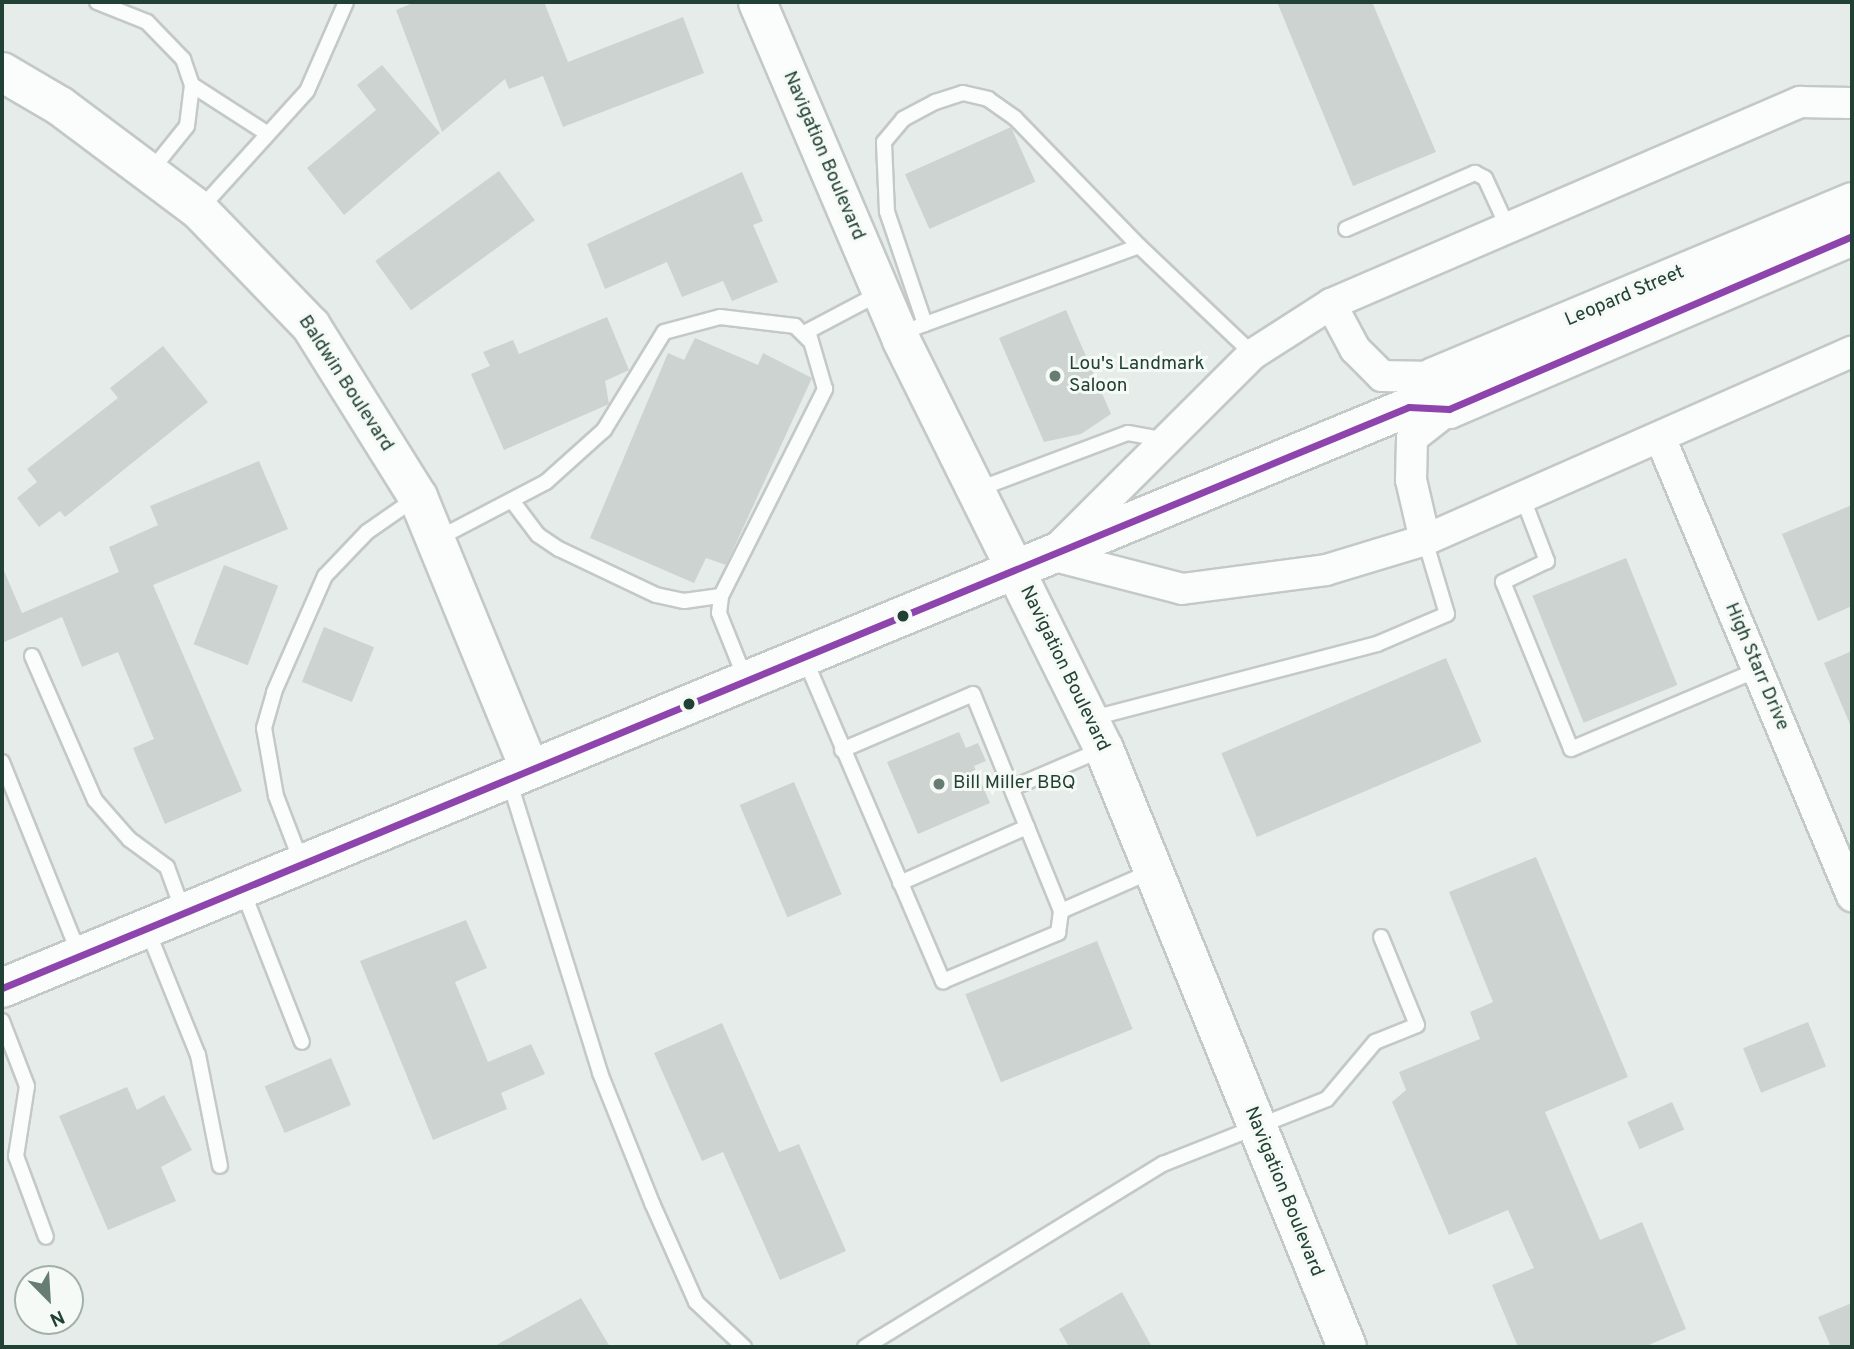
<!DOCTYPE html>
<style>
body{margin:0}
#map{position:relative;width:1854px;height:1349px;overflow:hidden;background:#e6ece9;font-family:Overpass,sans-serif}
div>[style]{position:absolute}
.building>*{inset:0;background:#cdd3d0;transform-origin:0 0}
.roads{filter:drop-shadow(2px 0 #c3c9c6) drop-shadow(-2px 0 #c3c9c6) drop-shadow(0 2px #c3c9c6) drop-shadow(0 -2px #c3c9c6)}
.service>*{height:14px;margin:-7px;padding:0 7px;transform-origin:7px;border-radius:7px;background:#fbfcfc}
.minor>*{height:30px;margin:-15px;padding:0 15px;transform-origin:15px;border-radius:15px;background:#fbfcfc}
.tertiary>*{height:37px;margin:-18.5px;padding:0 18.5px;transform-origin:18.5px;border-radius:18.5px;background:#fbfcfc}
.secondary>*{height:38px;margin:-19px;padding:0 19px;transform-origin:19px;border-radius:19px;background:#fbfcfc}
.bus-1>*{height:7px;margin:-3.5px;padding:0 3.5px;transform-origin:3.5px;border-radius:3.5px;background:#8e44ad}
.dots>*{width:19px;height:19px;translate:-50% -50%;box-sizing:border-box;border:4px solid #f5faf7;border-radius:50%}
span{translate:-50% -50%;white-space:nowrap;text-align:center;line-height:1.15;-webkit-text-stroke:6px #f5faf7;paint-order:stroke}
.street-label{font-size:19px;color:#224135}
.poi-label{font-size:19px;color:#224135}
.left{translate:0 -50%;text-align:left}
.frame{position:absolute;inset:0;border:4px solid #224135;pointer-events:none}
.north{position:absolute;left:14px;top:1265px;width:70px;height:70px;box-sizing:border-box;background:#f5faf7;border:2px solid #a1b0a9;border-radius:50%;rotate:156deg;font-size:19px;font-weight:700;line-height:28px;text-align:center;color:#224135}
.north::after{content:'';display:block;margin:auto;width:24px;height:32px;background:#677d74;clip-path:polygon(50% 0,100% 100%,50% 72%,0 100%)}
</style>
<div id="map">
<div class="building">
<i style="clip-path:polygon(415px 2px,544px 2px,568px 62px,683px 17px,704px 73px,563px 127px,543px 76px,509px 89px,505px 79px,442px 132px,396px 10px)"></i>
<i style="clip-path:polygon(1277px 2px,1372px 2px,1436px 152px,1353px 186px)"></i>
<i style="clip-path:polygon(382px 65px,440px 133px,344px 215px,307px 168px,376px 110px,357px 85px)"></i>
<i style="left:1011px;top:127px;width:60px;height:116px;rotate:66deg"></i>
<i style="left:499px;top:171px;width:61px;height:153px;rotate:54deg"></i>
<i style="clip-path:polygon(742px 172px,763px 221px,753px 225px,778px 282px,732px 301px,723px 281px,682px 297px,667px 262px,605px 289px,587px 244px)"></i>
<i style="clip-path:polygon(1066px 310px,1111px 414px,1081px 434px,1044px 442px,999px 338px)"></i>
<i style="clip-path:polygon(607px 317px,629px 370px,605px 381px,609px 404px,504px 450px,471px 374px,490px 366px,483px 352px,513px 340px,519px 354px)"></i>
<i style="clip-path:polygon(695px 338px,758px 365px,763px 353px,812px 378px,726px 565px,706px 558px,694px 583px,590px 538px,668px 353px,684px 360px)"></i>
<i style="clip-path:polygon(163px 346px,208px 402px,65px 517px,60px 511px,39px 527px,17px 498px,37px 482px,27px 469px,118px 398px,110px 388px)"></i>
<i style="clip-path:polygon(259px 461px,288px 529px,153px 585px,242px 791px,165px 824px,133px 748px,154px 739px,118px 652px,82px 667px,62px 617px,2px 643px,2px 566px,22px 613px,119px 572px,109px 547px,158px 525px,150px 506px)"></i>
<i style="clip-path:polygon(1852px 505px,1852px 606px,1818px 621px,1782px 534px)"></i>
<i style="left:1626px;top:558px;width:137px;height:101px;rotate:68deg"></i>
<i style="left:224px;top:565px;width:58px;height:85px;rotate:21deg"></i>
<i style="left:324px;top:627px;width:54px;height:59px;rotate:22deg"></i>
<i style="clip-path:polygon(1852px 651px,1852px 729px,1824px 663px)"></i>
<i style="left:1446px;top:658px;width:91px;height:244px;rotate:67deg"></i>
<i style="clip-path:polygon(959px 732px,966px 748px,978px 743px,986px 761px,974px 766px,990px 803px,918px 834px,887px 762px)"></i>
<i style="left:794px;top:782px;width:122px;height:59px;rotate:67deg"></i>
<i style="clip-path:polygon(1536px 857px,1628px 1077px,1545px 1112px,1600px 1240px,1642px 1222px,1679px 1312px,1686px 1329px,1644px 1347px,1518px 1347px,1492px 1285px,1534px 1268px,1508px 1210px,1449px 1235px,1392px 1102px,1406px 1090px,1399px 1072px,1480px 1039px,1470px 1012px,1493px 1002px,1449px 892px)"></i>
<i style="clip-path:polygon(466px 920px,487px 968px,455px 982px,488px 1062px,531px 1044px,545px 1074px,501px 1093px,507px 1109px,433px 1140px,360px 961px)"></i>
<i style="left:1097px;top:941px;width:95px;height:142px;rotate:68deg"></i>
<i style="left:1808px;top:1022px;width:48px;height:70px;rotate:68deg"></i>
<i style="clip-path:polygon(722px 1023px,779px 1152px,799px 1144px,846px 1251px,780px 1280px,723px 1152px,702px 1161px,654px 1053px)"></i>
<i style="left:331px;top:1058px;width:51px;height:72px;rotate:67deg"></i>
<i style="clip-path:polygon(127px 1087px,137px 1110px,164px 1095px,192px 1150px,161px 1167px,176px 1201px,108px 1230px,59px 1116px)"></i>
<i style="left:1672px;top:1102px;width:30px;height:49px;rotate:66deg"></i>
<i style="clip-path:polygon(1122px 1292px,1152px 1347px,1069px 1347px,1059px 1329px)"></i>
<i style="clip-path:polygon(581px 1298px,610px 1347px,493px 1347px)"></i>
<i style="clip-path:polygon(1852px 1303px,1852px 1347px,1831px 1347px,1818px 1317px)"></i>
</div>
<div class="roads">
<div class="service">
<i style="left:97px;top:2px;width:54px;rotate:21.8deg"></i>
<i style="left:147px;top:22px;width:52px;rotate:45.8deg"></i>
<i style="left:183px;top:59px;width:28px;rotate:71deg"></i>
<i style="left:192px;top:85px;width:41px;rotate:97deg"></i>
<i style="left:187px;top:126px;width:59px;rotate:128.8deg"></i>
<i style="left:192px;top:85px;width:90px;rotate:32.8deg"></i>
<i style="left:200px;top:209px;width:159px;rotate:-47.8deg"></i>
<i style="left:307px;top:91px;width:97px;rotate:-66.3deg"></i>
<i style="left:1346px;top:229px;width:141px;rotate:-23.5deg"></i>
<i style="left:1475px;top:173px;width:11px;rotate:27deg"></i>
<i style="left:1485px;top:178px;width:55px;rotate:65.3deg"></i>
<i style="left:925px;top:324px;width:118px;rotate:-108.7deg"></i>
<i style="left:887px;top:212px;width:70px;rotate:-92.5deg"></i>
<i style="left:884px;top:142px;width:30px;rotate:-50deg"></i>
<i style="left:903px;top:119px;width:36px;rotate:-28deg"></i>
<i style="left:935px;top:102px;width:29px;rotate:-18deg"></i>
<i style="left:963px;top:93px;width:26px;rotate:13deg"></i>
<i style="left:988px;top:99px;width:33px;rotate:35deg"></i>
<i style="left:1015px;top:118px;width:178px;rotate:45.9deg"></i>
<i style="left:917px;top:327px;width:236px;rotate:-20deg"></i>
<i style="left:1139px;top:246px;width:157px;rotate:43.5deg"></i>
<i style="left:976px;top:490px;width:162px;rotate:-20.6deg"></i>
<i style="left:1128px;top:433px;width:39px;rotate:10deg"></i>
<i style="left:1522px;top:496px;width:70px;rotate:69deg"></i>
<i style="left:1547px;top:561px;width:49px;rotate:154.5deg"></i>
<i style="left:1503px;top:582px;width:180px;rotate:67.8deg"></i>
<i style="left:1571px;top:749px;width:202px;rotate:-23deg"></i>
<i style="left:513px;top:502px;width:41px;rotate:52.9deg"></i>
<i style="left:538px;top:535px;width:25px;rotate:34deg"></i>
<i style="left:559px;top:549px;width:107px;rotate:25.4deg"></i>
<i style="left:656px;top:595px;width:29px;rotate:12deg"></i>
<i style="left:684px;top:601px;width:37px;rotate:-8deg"></i>
<i style="left:437px;top:539px;width:123px;rotate:-27.6deg"></i>
<i style="left:546px;top:482px;width:78px;rotate:-41.9deg"></i>
<i style="left:604px;top:430px;width:115px;rotate:-58.5deg"></i>
<i style="left:664px;top:332px;width:58px;rotate:-15deg"></i>
<i style="left:720px;top:317px;width:76px;rotate:6.8deg"></i>
<i style="left:795px;top:326px;width:20px;rotate:45deg"></i>
<i style="left:32px;top:656px;width:157px;rotate:66.4deg"></i>
<i style="left:95px;top:800px;width:52px;rotate:48.9deg"></i>
<i style="left:129px;top:839px;width:47px;rotate:36.4deg"></i>
<i style="left:167px;top:867px;width:47px;rotate:70deg"></i>
<i style="left:804px;top:657px;width:353px;rotate:66.8deg"></i>
<i style="left:943px;top:981px;width:125px;rotate:-22.7deg"></i>
<i style="left:1058px;top:933px;width:22px;rotate:-82deg"></i>
<i style="left:1061px;top:911px;width:99px;rotate:-23.7deg"></i>
<i style="left:745px;top:678px;width:70px;rotate:-111.8deg"></i>
<i style="left:719px;top:613px;width:17px;rotate:-83deg"></i>
<i style="left:721px;top:596px;width:232px;rotate:-63.3deg"></i>
<i style="left:825px;top:389px;width:60px;rotate:-106.3deg"></i>
<i style="left:808px;top:331px;width:81px;rotate:-27.8deg"></i>
<i style="left:1093px;top:718px;width:293px;rotate:-14.6deg"></i>
<i style="left:1377px;top:644px;width:76px;rotate:-23.2deg"></i>
<i style="left:1447px;top:614px;width:77px;rotate:-106.6deg"></i>
<i style="left:842px;top:750px;width:142px;rotate:-23.1deg"></i>
<i style="left:973px;top:694px;width:234px;rotate:67.9deg"></i>
<i style="left:2px;top:762px;width:207px;rotate:68.1deg"></i>
<i style="left:509px;top:780px;width:307px;rotate:72.7deg"></i>
<i style="left:600px;top:1073px;width:140px;rotate:68.2deg"></i>
<i style="left:652px;top:1203px;width:108px;rotate:66deg"></i>
<i style="left:696px;top:1302px;width:66px;rotate:43.2deg"></i>
<i style="left:1012px;top:788px;width:99px;rotate:-23.2deg"></i>
<i style="left:301px;top:861px;width:70px;rotate:-111deg"></i>
<i style="left:276px;top:796px;width:69px;rotate:-100deg"></i>
<i style="left:264px;top:728px;width:37px;rotate:-74deg"></i>
<i style="left:274px;top:692px;width:127px;rotate:-66.3deg"></i>
<i style="left:325px;top:576px;width:61px;rotate:-46.3deg"></i>
<i style="left:367px;top:532px;width:60px;rotate:-34.8deg"></i>
<i style="left:900px;top:883px;width:139px;rotate:-23.8deg"></i>
<i style="left:242px;top:889px;width:164px;rotate:68.6deg"></i>
<i style="left:147px;top:929px;width:136px;rotate:68deg"></i>
<i style="left:198px;top:1055px;width:113px;rotate:78.8deg"></i>
<i style="left:2px;top:1021px;width:70px;rotate:69deg"></i>
<i style="left:27px;top:1086px;width:71px;rotate:98.9deg"></i>
<i style="left:16px;top:1156px;width:86px;rotate:69.7deg"></i>
<i style="left:865px;top:1347px;width:350px;rotate:-31.6deg"></i>
<i style="left:1163px;top:1164px;width:176px;rotate:-21.6deg"></i>
<i style="left:1327px;top:1099px;width:75px;rotate:-49.9deg"></i>
<i style="left:1375px;top:1042px;width:45px;rotate:-22deg"></i>
<i style="left:1417px;top:1025px;width:95px;rotate:-112.2deg"></i>
</div>
<div class="minor">
<i style="left:1331px;top:304px;width:51px;rotate:61.9deg"></i>
<i style="left:1355px;top:349px;width:38px;rotate:45deg"></i>
<i style="left:1382px;top:376px;width:52px;rotate:1.1deg"></i>
<i style="left:1660px;top:437px;width:498px;rotate:67.3deg"></i>
<i style="left:1425px;top:540px;width:62px;rotate:-103.1deg"></i>
<i style="left:1411px;top:480px;width:42px;rotate:-88.6deg"></i>
<i style="left:1412px;top:438px;width:47px;rotate:-38.1deg"></i>
<i style="left:1058px;top:548px;width:275px;rotate:-44.9deg"></i>
<i style="left:1253px;top:354px;width:93px;rotate:-32.7deg"></i>
<i style="left:1331px;top:304px;width:511px;rotate:-23.3deg"></i>
<i style="left:1800px;top:102px;width:52px;rotate:1.1deg"></i>
<i style="left:1051px;top:555px;width:135px;rotate:14.5deg"></i>
<i style="left:1182px;top:589px;width:145px;rotate:-7.5deg"></i>
<i style="left:1326px;top:570px;width:103px;rotate:-16.9deg"></i>
<i style="left:1425px;top:540px;width:467px;rotate:-23.8deg"></i>
</div>
<div class="tertiary">
<i style="left:757px;top:2px;width:367px;rotate:66.9deg"></i>
<i style="left:901px;top:340px;width:257px;rotate:63.6deg"></i>
</div>
<div class="secondary">
<i style="left:2px;top:72px;width:67px;rotate:30.4deg"></i>
<i style="left:60px;top:106px;width:174px;rotate:36.8deg"></i>
<i style="left:199px;top:210px;width:161px;rotate:46deg"></i>
<i style="left:311px;top:326px;width:202px;rotate:58deg"></i>
<i style="left:418px;top:497px;width:292px;rotate:67.7deg"></i>
<i style="left:1409px;top:407px;width:39px;rotate:-50deg"></i>
<i style="left:1434px;top:377px;width:453px;rotate:-22.7deg"></i>
<i style="left:1015px;top:570px;width:200px;rotate:63.6deg"></i>
<i style="left:1104px;top:749px;width:645px;rotate:67.89deg"></i>
<i style="left:2px;top:988px;width:1522px;rotate:-22.44deg"></i>
<i style="left:1409px;top:407px;width:40px;rotate:2.9deg"></i>
<i style="left:1449px;top:409px;width:439px;rotate:-23.2deg"></i>
</div>
</div>
<div class="bus-1">
<i style="left:2px;top:988px;width:1522px;rotate:-22.44deg"></i>
<i style="left:1409px;top:407px;width:40px;rotate:2.9deg"></i>
<i style="left:1449px;top:409px;width:439px;rotate:-23.2deg"></i>
</div>
<div class="dots">
<i style="left:1055px;top:376px;background:#677d74"></i>
<i style="left:903px;top:616px;background:#224135"></i>
<i style="left:689px;top:704px;background:#224135"></i>
<i style="left:939px;top:784px;background:#677d74"></i>
</div>
<div class="street-label">
<span style="left:823px;top:156px;rotate:67deg">Navigation Boulevard</span>
<span style="left:1625px;top:297px;rotate:-23deg">Leopard Street</span>
<span style="left:345px;top:384px;rotate:57deg">Baldwin Boulevard</span>
<span style="left:1756px;top:667px;rotate:67deg">High Starr Drive</span>
<span style="left:1064px;top:669px;rotate:64deg">Navigation Boulevard</span>
<span style="left:1283px;top:1192px;rotate:68deg">Navigation Boulevard</span>
</div>
<div class="poi-label">
<span class="left" style="left:1069px;top:376px">Lou's Landmark<br>Saloon</span>
<span class="left" style="left:953px;top:784px">Bill Miller BBQ</span>
</div>
<div class="frame"></div>
<div class="north">N</div>
</div>
